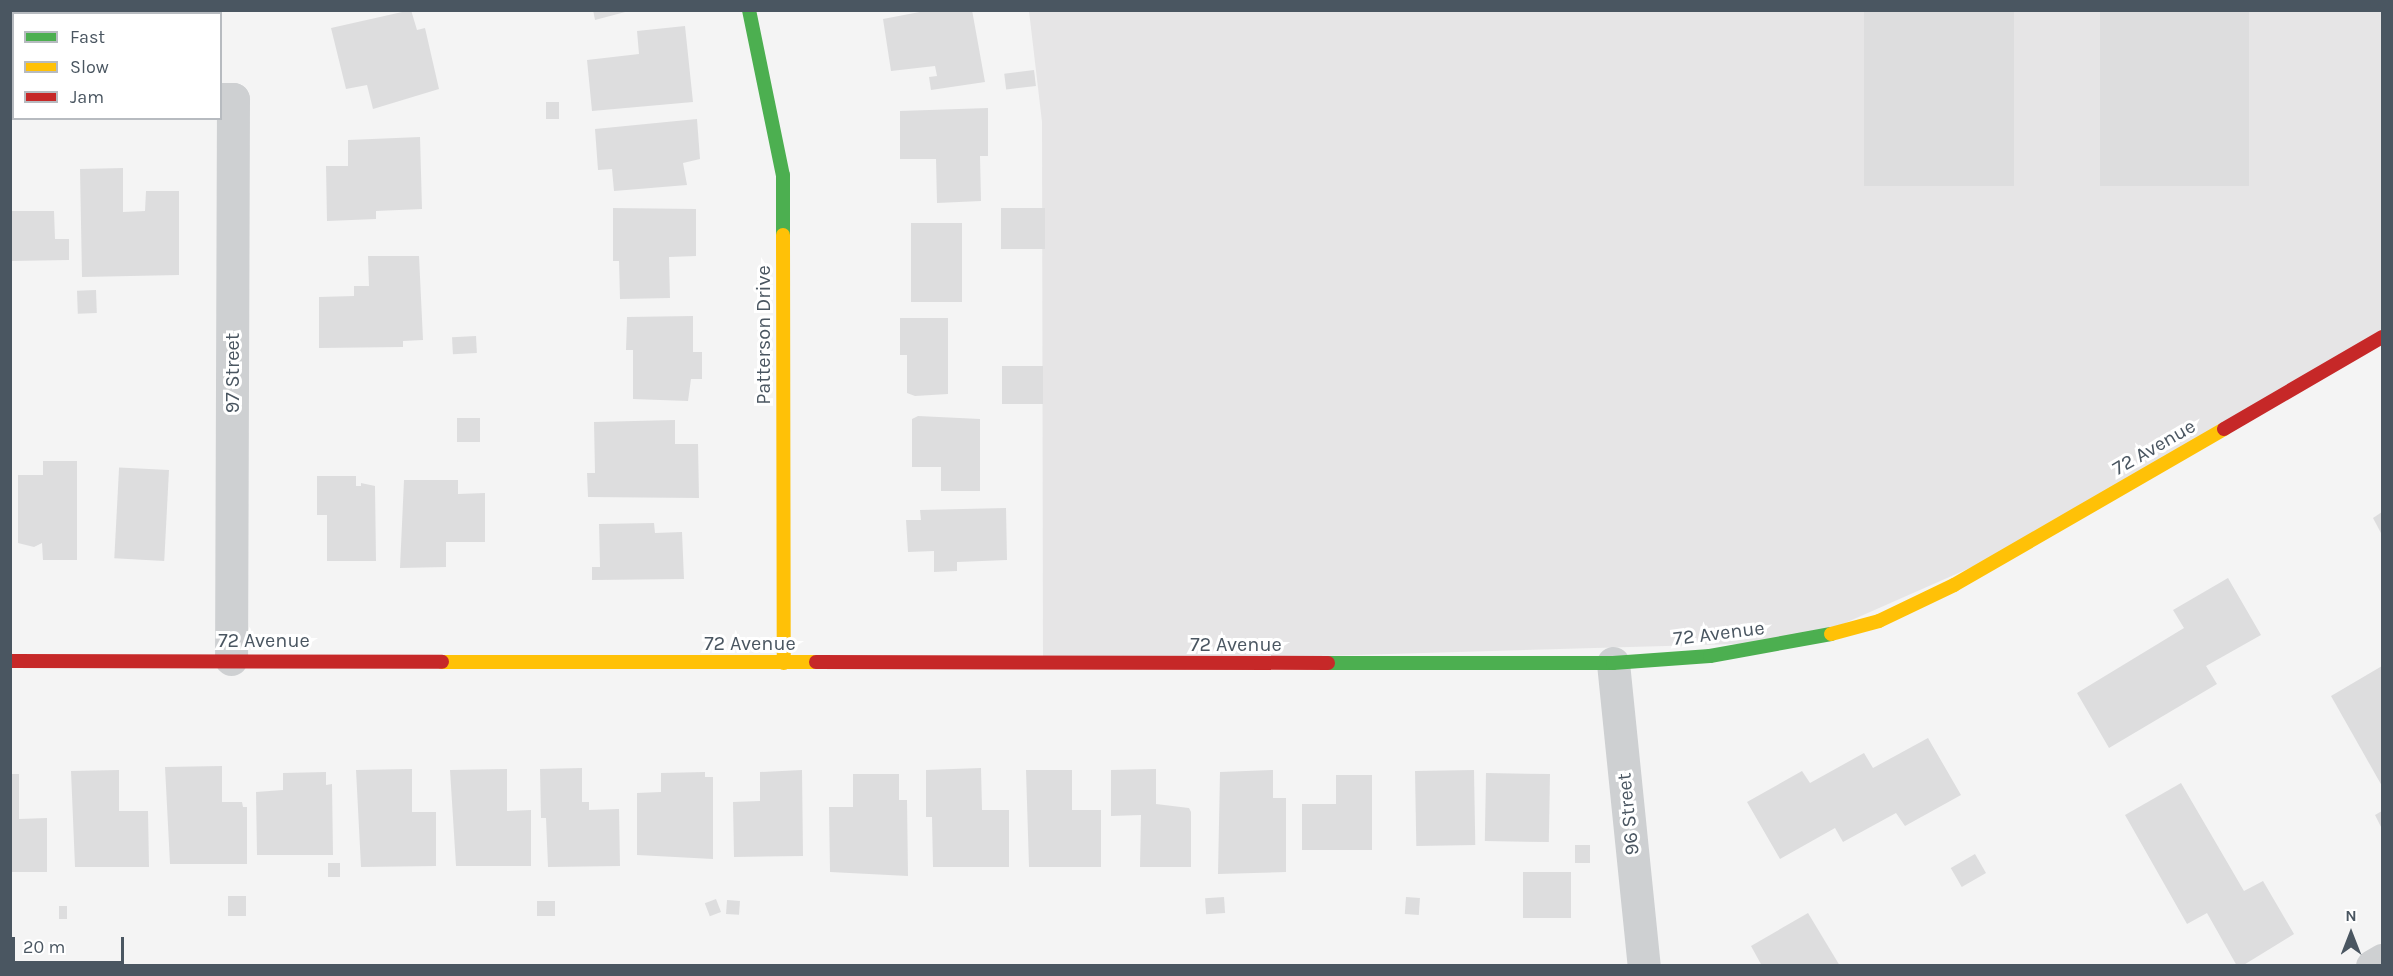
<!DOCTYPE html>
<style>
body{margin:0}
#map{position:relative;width:2393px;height:976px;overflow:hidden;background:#f4f4f4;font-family:Karla,sans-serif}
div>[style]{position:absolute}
.education>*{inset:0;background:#e6e5e6}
.building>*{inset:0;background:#ddddde;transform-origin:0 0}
.street>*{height:33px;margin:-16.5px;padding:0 16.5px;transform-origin:16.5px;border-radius:16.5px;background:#ced0d2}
.fast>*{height:14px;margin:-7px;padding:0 7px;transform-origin:7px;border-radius:7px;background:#4caf50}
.slow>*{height:14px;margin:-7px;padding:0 7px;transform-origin:7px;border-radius:7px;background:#ffc107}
.jam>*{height:14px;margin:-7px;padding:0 7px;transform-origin:7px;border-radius:7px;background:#c62828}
span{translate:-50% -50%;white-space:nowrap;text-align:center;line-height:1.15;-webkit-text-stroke:6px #fff;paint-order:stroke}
.street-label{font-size:20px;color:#4a5661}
.frame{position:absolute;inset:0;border:12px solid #4a5661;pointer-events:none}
.legend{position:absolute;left:12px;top:12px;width:210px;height:108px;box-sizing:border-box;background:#fff;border:2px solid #b7bbc0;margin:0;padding:8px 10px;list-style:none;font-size:18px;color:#4a5661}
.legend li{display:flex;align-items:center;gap:12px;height:30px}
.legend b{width:30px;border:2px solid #b7bbc0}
.north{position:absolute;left:2321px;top:904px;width:60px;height:60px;-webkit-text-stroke:4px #fff;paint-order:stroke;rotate:0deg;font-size:16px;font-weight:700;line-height:24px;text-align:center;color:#4a5661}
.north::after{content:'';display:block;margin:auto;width:21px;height:27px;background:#4a5661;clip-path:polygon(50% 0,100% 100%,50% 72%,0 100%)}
.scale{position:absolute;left:12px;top:937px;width:112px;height:27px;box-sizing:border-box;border:3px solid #4a5661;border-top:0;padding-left:8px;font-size:18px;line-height:21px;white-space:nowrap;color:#4a5661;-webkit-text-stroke:4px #fff;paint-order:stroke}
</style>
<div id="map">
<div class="education">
<i style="clip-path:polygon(1029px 11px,2382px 11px,2382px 337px,2031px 541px,1802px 642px,1043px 664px,1042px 122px)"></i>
</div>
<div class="building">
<i style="left:10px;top:10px;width:20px;height:4px"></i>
<i style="clip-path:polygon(411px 10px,417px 30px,425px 28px,439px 89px,373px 109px,367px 85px,346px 89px,331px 28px)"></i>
<i style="clip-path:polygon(593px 10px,629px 10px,629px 11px,595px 20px)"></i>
<i style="clip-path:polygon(930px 10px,972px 10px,985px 82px,931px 90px,929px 77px,937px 76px,935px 66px,891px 71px,883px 19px)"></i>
<i style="left:1864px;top:10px;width:150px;height:176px"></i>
<i style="left:2100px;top:10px;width:149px;height:176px"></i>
<i style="clip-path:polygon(685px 26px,693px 102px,592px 111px,587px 60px,639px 54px,637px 31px)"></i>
<i style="left:1034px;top:70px;width:16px;height:30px;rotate:83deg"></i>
<i style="left:546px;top:102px;width:13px;height:17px"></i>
<i style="clip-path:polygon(988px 108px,988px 156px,980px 156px,981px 201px,937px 203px,936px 159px,900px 159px,900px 111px)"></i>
<i style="clip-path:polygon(697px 119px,700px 159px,683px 163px,687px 185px,614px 191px,612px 169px,598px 170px,595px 129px)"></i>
<i style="clip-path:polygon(420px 137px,422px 209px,376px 211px,376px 219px,327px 221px,326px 166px,348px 166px,348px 140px)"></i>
<i style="clip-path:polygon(123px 168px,123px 212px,145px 211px,146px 191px,179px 191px,179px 275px,82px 277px,80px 169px)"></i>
<i style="clip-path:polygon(613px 208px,696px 209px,696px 256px,669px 257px,670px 298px,620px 299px,619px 261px,613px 261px)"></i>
<i style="left:1001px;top:208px;width:44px;height:41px"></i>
<i style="clip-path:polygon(10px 211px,54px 211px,55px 239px,69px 239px,69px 260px,10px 261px)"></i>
<i style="left:911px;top:223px;width:51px;height:79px"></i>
<i style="clip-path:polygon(368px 256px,419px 256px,423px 340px,403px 341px,403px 347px,319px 348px,319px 297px,354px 296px,354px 286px,369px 286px)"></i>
<i style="left:96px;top:290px;width:23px;height:19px;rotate:88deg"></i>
<i style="clip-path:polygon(693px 316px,693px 352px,702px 352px,702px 379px,691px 379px,688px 401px,633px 399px,633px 350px,626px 350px,627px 317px)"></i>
<i style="clip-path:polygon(900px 318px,948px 318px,948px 394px,915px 396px,907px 393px,907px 355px,900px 355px)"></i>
<i style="left:476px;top:336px;width:17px;height:24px;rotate:87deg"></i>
<i style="left:1002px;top:366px;width:41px;height:38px"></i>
<i style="clip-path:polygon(918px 416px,980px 419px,980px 491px,941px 491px,941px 467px,912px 467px,912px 419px)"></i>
<i style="left:480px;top:418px;width:24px;height:23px;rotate:90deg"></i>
<i style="clip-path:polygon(675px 420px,675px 444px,698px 444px,699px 498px,588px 497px,587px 473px,595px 473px,594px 422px)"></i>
<i style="clip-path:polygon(43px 461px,77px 461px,77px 560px,43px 560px,42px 543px,34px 547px,18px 543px,18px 475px,43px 475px)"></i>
<i style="left:169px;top:470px;width:91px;height:50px;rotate:93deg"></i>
<i style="clip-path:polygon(317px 476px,356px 476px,356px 486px,361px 486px,361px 483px,375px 486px,376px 561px,327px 561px,327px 515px,317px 515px)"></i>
<i style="clip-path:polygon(404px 480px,458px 480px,458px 494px,485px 493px,485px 542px,446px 542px,446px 567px,400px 568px)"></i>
<i style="clip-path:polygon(1006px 508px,1007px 560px,957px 562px,957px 571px,934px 572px,934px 551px,908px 552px,906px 520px,921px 520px,920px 510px)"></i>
<i style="clip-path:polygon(2382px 512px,2382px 535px,2373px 518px)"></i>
<i style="clip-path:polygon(654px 523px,655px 533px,682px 532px,684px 579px,592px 580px,592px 567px,600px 567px,599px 524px)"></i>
<i style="clip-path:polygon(2228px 578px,2261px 635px,2206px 666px,2217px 684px,2109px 748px,2077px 693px,2184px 628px,2173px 610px)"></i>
<i style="clip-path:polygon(2382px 666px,2382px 786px,2331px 696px)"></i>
<i style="clip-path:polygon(1928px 738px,1961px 795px,1905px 826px,1896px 813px,1843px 842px,1835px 828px,1780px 859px,1747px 802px,1802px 771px,1810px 783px,1864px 753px,1873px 768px)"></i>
<i style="clip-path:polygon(222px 766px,222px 802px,242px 802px,243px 807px,247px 807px,247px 864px,170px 864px,165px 767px)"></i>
<i style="clip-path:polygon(582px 768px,582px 802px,589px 802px,589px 810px,619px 809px,620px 866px,548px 867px,546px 818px,541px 818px,540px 769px)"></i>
<i style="clip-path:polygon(981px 768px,982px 810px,1009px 810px,1009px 867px,933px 867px,932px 817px,926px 817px,926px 770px)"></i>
<i style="clip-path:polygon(412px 769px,412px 812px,436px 812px,436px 866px,361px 867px,356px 770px)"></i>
<i style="clip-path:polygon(507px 769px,507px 811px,531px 810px,531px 866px,456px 866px,450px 770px)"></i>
<i style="clip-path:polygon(1156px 769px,1156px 804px,1189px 808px,1191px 812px,1191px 867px,1140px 867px,1141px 815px,1111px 816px,1111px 770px)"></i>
<i style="clip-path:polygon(119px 770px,119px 811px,148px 811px,149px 867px,75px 867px,71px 771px)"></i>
<i style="clip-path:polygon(802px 770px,803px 856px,734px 857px,733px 802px,760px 801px,760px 772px)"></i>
<i style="clip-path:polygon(1026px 770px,1072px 770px,1072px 810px,1101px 810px,1101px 867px,1029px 867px)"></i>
<i style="clip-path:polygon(1273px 770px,1273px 798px,1286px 798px,1286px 872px,1218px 874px,1220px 772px)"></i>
<i style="left:1474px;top:770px;width:75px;height:59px;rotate:89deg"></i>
<i style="clip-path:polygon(326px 772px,326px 785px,332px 784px,333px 855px,257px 855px,256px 792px,283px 790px,283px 773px)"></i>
<i style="clip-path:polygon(705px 772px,705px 777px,713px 777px,713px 859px,637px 855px,637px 793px,661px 792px,661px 773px)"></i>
<i style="left:1486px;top:773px;width:64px;height:68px;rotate:1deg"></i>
<i style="clip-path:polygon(10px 774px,19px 774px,19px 819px,47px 818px,47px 872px,10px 872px)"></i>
<i style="clip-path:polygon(853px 774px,899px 774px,899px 800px,907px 800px,908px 876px,830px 872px,829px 807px,853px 807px)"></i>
<i style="clip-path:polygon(1336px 775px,1372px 775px,1372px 850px,1302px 850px,1302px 804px,1336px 804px)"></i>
<i style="clip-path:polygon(2181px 783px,2244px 891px,2263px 881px,2294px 934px,2242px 966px,2237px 966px,2207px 913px,2187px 924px,2125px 815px)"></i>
<i style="clip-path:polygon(2382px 811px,2382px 829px,2375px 815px)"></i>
<i style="left:1575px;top:845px;width:15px;height:18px"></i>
<i style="left:1975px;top:854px;width:22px;height:28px;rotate:60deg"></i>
<i style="left:340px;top:863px;width:14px;height:12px;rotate:90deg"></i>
<i style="left:1523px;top:872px;width:48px;height:46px"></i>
<i style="left:228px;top:896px;width:18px;height:20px"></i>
<i style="left:1224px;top:897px;width:16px;height:19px;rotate:86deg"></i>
<i style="left:1406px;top:897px;width:14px;height:17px;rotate:4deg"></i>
<i style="left:716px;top:899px;width:14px;height:12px;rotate:69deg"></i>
<i style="left:727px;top:900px;width:13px;height:14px;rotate:4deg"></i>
<i style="left:537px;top:901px;width:18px;height:15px"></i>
<i style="left:59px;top:906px;width:8px;height:13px"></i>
<i style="clip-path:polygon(1808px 913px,1840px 966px,1762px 966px,1751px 946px)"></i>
</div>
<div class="street">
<i style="left:10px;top:98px;width:4px"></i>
<i style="left:220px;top:99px;width:13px"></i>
<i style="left:233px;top:99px;width:560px;rotate:90.2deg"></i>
<i style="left:1613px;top:663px;width:305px;rotate:84.2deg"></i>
<i style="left:2372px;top:966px;width:12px;rotate:-31deg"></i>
</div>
<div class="fast">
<i style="left:749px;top:10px;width:168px;rotate:78.4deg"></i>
<i style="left:783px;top:175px;width:60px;rotate:90deg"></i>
<i style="left:1328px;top:663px;width:285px"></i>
<i style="left:1613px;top:663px;width:97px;rotate:-4.1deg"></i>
<i style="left:1710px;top:656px;width:123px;rotate:-10.3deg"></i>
</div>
<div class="slow">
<i style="left:783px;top:235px;width:428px;rotate:89.9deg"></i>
<i style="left:1831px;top:634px;width:50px;rotate:-15.2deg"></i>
<i style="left:1879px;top:621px;width:83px;rotate:-25.6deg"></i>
<i style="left:1954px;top:585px;width:312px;rotate:-30deg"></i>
<i style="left:442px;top:662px;width:374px"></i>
</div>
<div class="jam">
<i style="left:2224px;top:429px;width:183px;rotate:-30.2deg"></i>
<i style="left:10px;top:661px;width:432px;rotate:0.1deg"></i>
<i style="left:816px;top:662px;width:512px;rotate:0.11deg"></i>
</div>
<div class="street-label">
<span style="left:763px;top:335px;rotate:-90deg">Patterson Drive</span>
<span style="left:232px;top:373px;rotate:-90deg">97 Street</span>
<span style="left:2154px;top:447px;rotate:-30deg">72 Avenue</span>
<span style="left:1719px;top:633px;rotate:-7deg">72 Avenue</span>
<span style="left:264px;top:640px">72 Avenue</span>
<span style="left:750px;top:643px">72 Avenue</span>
<span style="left:1236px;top:644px">72 Avenue</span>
<span style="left:1628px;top:814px;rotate:-96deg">96 Street</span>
</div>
<div class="frame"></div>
<ul class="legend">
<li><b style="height:8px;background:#4caf50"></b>Fast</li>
<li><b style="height:8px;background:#ffc107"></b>Slow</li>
<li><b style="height:8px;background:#c62828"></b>Jam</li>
</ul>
<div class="north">N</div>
<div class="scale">20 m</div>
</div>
